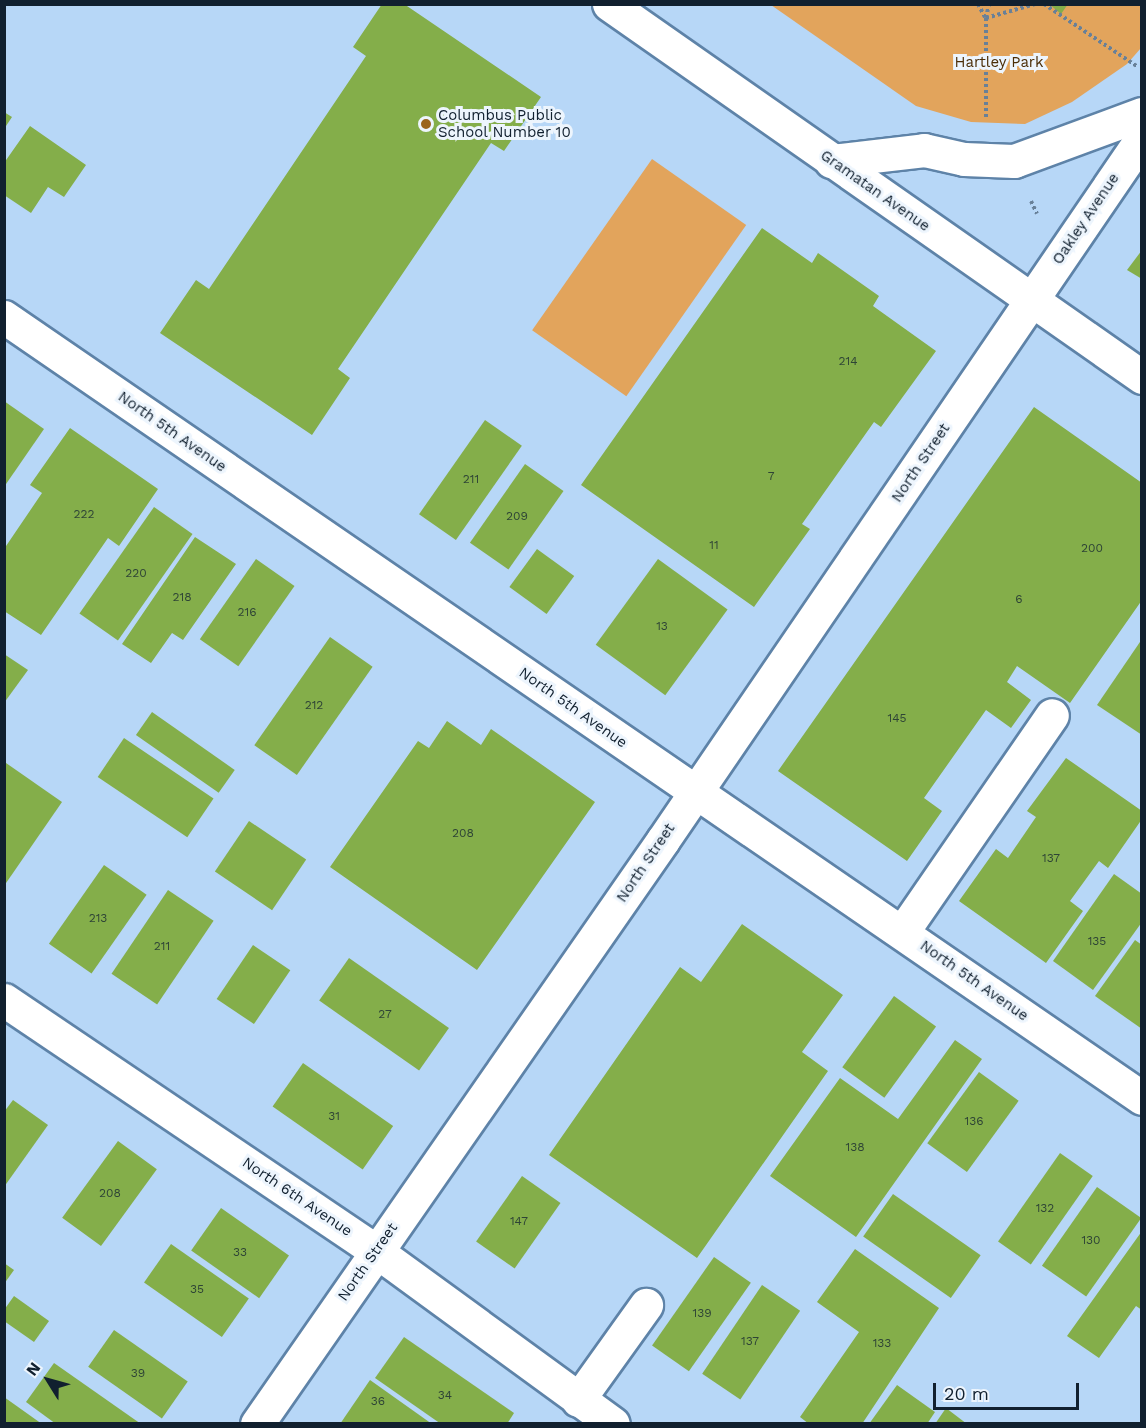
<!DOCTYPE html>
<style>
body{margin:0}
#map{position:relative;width:1146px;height:1428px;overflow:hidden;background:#b7d7f7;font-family:"Work Sans",sans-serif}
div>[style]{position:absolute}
.green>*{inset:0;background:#e2a45c;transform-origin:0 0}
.building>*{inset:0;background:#84ae4a;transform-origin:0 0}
.path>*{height:4px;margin-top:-2px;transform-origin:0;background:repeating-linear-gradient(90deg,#688098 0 3px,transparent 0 6px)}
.roads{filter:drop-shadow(2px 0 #5e83a8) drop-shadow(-2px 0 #5e83a8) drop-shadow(0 2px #5e83a8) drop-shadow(0 -2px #5e83a8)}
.minor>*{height:33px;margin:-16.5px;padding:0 16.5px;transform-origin:16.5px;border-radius:16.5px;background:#fff}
.major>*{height:33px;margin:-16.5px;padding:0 16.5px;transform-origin:16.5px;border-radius:16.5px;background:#fff}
.dots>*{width:16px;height:16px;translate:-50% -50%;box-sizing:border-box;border:3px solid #edf5fd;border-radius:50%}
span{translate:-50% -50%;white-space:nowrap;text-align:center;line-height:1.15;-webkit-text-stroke:6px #edf5fd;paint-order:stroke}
.number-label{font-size:12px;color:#2e4436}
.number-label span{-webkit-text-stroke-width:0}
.park-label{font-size:15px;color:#4b2d06}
.poi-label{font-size:15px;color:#11202f}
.left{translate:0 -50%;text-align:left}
.street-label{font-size:15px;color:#11202f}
.frame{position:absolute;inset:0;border:6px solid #11202f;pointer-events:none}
.north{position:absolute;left:18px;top:1350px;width:60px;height:60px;-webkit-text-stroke:4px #edf5fd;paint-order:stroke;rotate:307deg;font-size:16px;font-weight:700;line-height:24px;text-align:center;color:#11202f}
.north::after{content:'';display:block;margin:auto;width:21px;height:27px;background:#11202f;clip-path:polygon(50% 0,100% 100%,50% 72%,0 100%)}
.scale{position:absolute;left:933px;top:1383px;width:146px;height:27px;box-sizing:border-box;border:3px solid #11202f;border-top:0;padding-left:8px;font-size:18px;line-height:21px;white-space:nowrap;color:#11202f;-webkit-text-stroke:4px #edf5fd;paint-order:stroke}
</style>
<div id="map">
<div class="green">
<i style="clip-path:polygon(771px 5px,1141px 5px,1141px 48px,1127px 64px,1072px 102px,1025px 124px,971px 122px,916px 106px)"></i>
<i style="left:652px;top:159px;width:115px;height:209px;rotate:35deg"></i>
</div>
<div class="building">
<i style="clip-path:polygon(382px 4px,404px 4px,541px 97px,504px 151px,491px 143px,338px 369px,350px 378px,312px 435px,160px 333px,196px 280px,209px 289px,366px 56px,353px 47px)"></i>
<i style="clip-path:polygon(1049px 4px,1068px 4px,1061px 14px)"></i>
<i style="clip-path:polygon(4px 112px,12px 117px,4px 129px)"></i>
<i style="clip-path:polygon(30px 126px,86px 165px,64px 197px,48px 187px,31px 213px,4px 195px,4px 163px)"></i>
<i style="clip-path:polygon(762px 228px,812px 263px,818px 253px,879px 296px,873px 306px,936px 351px,881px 427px,874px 422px,802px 524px,810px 529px,754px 607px,581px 485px)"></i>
<i style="clip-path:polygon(1142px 250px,1142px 279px,1127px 270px)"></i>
<i style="clip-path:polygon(4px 401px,44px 429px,4px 487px)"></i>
<i style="clip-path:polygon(1034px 407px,1142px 483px,1142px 600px,1070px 703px,1017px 666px,1007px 682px,1031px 700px,1011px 728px,986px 710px,924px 798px,942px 811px,907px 861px,778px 771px)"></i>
<i style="left:485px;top:420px;width:45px;height:115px;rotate:35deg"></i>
<i style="clip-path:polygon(70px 428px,158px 489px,119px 546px,108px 538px,41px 635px,4px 611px,4px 549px,42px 493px,30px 485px)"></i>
<i style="left:525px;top:464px;width:47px;height:96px;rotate:35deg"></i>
<i style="left:154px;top:507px;width:47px;height:130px;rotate:35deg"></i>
<i style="clip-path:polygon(195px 537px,236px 564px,183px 640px,172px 633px,151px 663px,122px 644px)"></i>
<i style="left:537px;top:549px;width:46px;height:47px;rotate:36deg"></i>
<i style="left:256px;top:559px;width:47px;height:98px;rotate:35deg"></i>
<i style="left:658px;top:559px;width:86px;height:106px;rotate:36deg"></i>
<i style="left:330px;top:637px;width:52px;height:132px;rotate:35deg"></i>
<i style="clip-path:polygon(1142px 639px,1142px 735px,1097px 705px)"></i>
<i style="clip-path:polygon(4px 654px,28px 670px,4px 703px)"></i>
<i style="left:152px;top:712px;width:101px;height:28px;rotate:35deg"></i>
<i style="clip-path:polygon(447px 721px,481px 745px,491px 729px,595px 802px,477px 970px,330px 867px,418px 741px,429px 748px)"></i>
<i style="left:124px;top:738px;width:108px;height:47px;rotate:34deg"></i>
<i style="clip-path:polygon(1066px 758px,1142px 811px,1142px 819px,1108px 868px,1099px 861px,1070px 901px,1083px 911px,1046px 963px,959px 901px,996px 849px,1008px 858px,1036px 817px,1027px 811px)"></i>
<i style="clip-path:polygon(6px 763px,62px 802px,4px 886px,4px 766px)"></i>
<i style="left:249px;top:821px;width:69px;height:61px;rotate:34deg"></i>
<i style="left:104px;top:865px;width:52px;height:96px;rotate:35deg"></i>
<i style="clip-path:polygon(1114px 874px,1142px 894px,1142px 922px,1093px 990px,1053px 961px)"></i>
<i style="left:168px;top:890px;width:55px;height:101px;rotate:34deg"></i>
<i style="clip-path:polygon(742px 924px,843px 995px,802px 1052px,828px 1071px,697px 1258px,549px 1155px,680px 967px,701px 982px)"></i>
<i style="clip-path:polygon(1135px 940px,1142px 945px,1142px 1029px,1095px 996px)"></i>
<i style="left:253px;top:945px;width:45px;height:65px;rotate:34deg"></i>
<i style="left:349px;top:958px;width:122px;height:52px;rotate:35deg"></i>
<i style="left:894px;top:996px;width:52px;height:88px;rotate:36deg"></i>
<i style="clip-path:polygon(955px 1040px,982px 1059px,856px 1237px,770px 1176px,840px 1078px,898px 1119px)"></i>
<i style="left:303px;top:1063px;width:110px;height:53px;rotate:35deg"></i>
<i style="left:979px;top:1072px;width:49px;height:88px;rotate:36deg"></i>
<i style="clip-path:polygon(13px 1100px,48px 1125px,4px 1187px,4px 1112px)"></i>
<i style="left:118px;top:1141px;width:48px;height:95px;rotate:36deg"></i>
<i style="left:1060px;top:1153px;width:40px;height:108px;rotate:35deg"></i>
<i style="left:522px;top:1176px;width:47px;height:80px;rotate:35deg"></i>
<i style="left:1097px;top:1187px;width:54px;height:96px;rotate:35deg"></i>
<i style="left:893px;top:1194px;width:107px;height:52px;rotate:35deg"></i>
<i style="left:221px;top:1208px;width:83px;height:52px;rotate:35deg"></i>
<i style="clip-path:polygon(1142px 1231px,1142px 1310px,1136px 1306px,1099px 1358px,1067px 1336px)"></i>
<i style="left:171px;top:1244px;width:95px;height:47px;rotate:35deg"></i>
<i style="clip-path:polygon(855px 1249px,939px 1308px,862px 1424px,809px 1424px,800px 1417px,859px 1332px,817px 1302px)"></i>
<i style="left:714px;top:1257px;width:45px;height:108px;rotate:35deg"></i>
<i style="clip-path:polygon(4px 1263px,14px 1270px,4px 1284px)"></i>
<i style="left:762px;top:1285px;width:46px;height:107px;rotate:34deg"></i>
<i style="clip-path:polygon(14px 1296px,49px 1321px,34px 1342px,4px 1321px,4px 1310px)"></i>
<i style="left:114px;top:1330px;width:90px;height:45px;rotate:35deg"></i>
<i style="clip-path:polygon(404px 1337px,514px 1413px,507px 1424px,441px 1424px,375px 1378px)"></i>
<i style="clip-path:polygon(54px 1363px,141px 1424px,56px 1424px,26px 1402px)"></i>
<i style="clip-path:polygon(370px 1380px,432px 1424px,340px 1424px)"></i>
<i style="clip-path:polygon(897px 1385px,935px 1412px,927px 1424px,869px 1424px)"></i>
<i style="clip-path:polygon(4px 1397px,42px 1424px,4px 1424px)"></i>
<i style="clip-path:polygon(946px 1408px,967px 1424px,935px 1424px)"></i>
</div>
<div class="path">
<i style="left:978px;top:4px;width:15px;rotate:62deg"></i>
<i style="left:1044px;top:4px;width:113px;rotate:33.8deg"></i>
<i style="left:986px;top:18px;width:51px;rotate:-15.9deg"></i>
<i style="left:986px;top:117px;width:99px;rotate:-90deg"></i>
<i style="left:986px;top:18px;width:14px;rotate:-78deg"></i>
<i style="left:1031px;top:201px;width:14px;rotate:65deg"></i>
</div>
<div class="roads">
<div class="minor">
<i style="left:4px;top:317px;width:1380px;rotate:34.46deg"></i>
<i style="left:903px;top:931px;width:262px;rotate:-55.4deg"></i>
<i style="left:4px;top:1000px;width:449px;rotate:34deg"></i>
<i style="left:376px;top:1251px;width:293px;rotate:36.1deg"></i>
<i style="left:578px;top:1400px;width:117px;rotate:-54.4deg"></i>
<i style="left:257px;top:1424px;width:711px;rotate:-55.19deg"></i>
<i style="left:663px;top:840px;width:850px;rotate:-55.69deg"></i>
</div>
<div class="major">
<i style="left:609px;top:4px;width:651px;rotate:34.98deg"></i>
<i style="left:831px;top:161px;width:94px;rotate:-6.7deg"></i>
<i style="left:924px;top:150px;width:41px;rotate:12.7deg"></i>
<i style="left:964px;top:159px;width:50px;rotate:2.3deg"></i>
<i style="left:1014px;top:161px;width:136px;rotate:-20.2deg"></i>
</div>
</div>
<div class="dots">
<i style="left:426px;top:124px;background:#9a641c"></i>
</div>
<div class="number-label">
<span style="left:848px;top:362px">214</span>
<span style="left:771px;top:477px">7</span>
<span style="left:471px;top:480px">211</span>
<span style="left:84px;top:515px">222</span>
<span style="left:517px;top:517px">209</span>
<span style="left:714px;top:546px">11</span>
<span style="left:1092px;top:549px">200</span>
<span style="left:136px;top:574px">220</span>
<span style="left:182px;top:598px">218</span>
<span style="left:1019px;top:600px">6</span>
<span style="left:247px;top:613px">216</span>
<span style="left:662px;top:627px">13</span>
<span style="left:314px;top:706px">212</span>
<span style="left:897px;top:719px">145</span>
<span style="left:463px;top:834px">208</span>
<span style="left:1051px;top:859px">137</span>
<span style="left:98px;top:919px">213</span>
<span style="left:1097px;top:942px">135</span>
<span style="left:162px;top:947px">211</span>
<span style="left:385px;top:1015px">27</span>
<span style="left:334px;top:1117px">31</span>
<span style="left:974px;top:1122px">136</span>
<span style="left:855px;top:1148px">138</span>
<span style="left:110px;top:1194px">208</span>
<span style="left:1045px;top:1209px">132</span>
<span style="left:519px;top:1222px">147</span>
<span style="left:1091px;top:1241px">130</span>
<span style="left:240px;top:1253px">33</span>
<span style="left:197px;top:1290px">35</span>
<span style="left:702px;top:1314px">139</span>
<span style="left:750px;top:1342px">137</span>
<span style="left:882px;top:1344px">133</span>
<span style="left:138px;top:1374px">39</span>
<span style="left:445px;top:1396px">34</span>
<span style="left:378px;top:1402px">36</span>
</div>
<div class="park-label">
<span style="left:999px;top:63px">Hartley Park</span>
</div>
<div class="poi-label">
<span class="left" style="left:438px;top:124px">Columbus Public<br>School Number 10</span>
</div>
<div class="street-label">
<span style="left:875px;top:191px;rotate:35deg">Gramatan Avenue</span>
<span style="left:1086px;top:219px;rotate:-56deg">Oakley Avenue</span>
<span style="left:172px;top:432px;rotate:35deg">North 5th Avenue</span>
<span style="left:921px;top:463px;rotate:-56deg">North Street</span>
<span style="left:573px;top:708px;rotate:35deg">North 5th Avenue</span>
<span style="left:646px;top:863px;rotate:-56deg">North Street</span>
<span style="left:974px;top:981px;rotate:35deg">North 5th Avenue</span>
<span style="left:297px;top:1197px;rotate:34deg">North 6th Avenue</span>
<span style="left:368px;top:1262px;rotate:-55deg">North Street</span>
</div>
<div class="frame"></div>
<div class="north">N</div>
<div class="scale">20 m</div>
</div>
